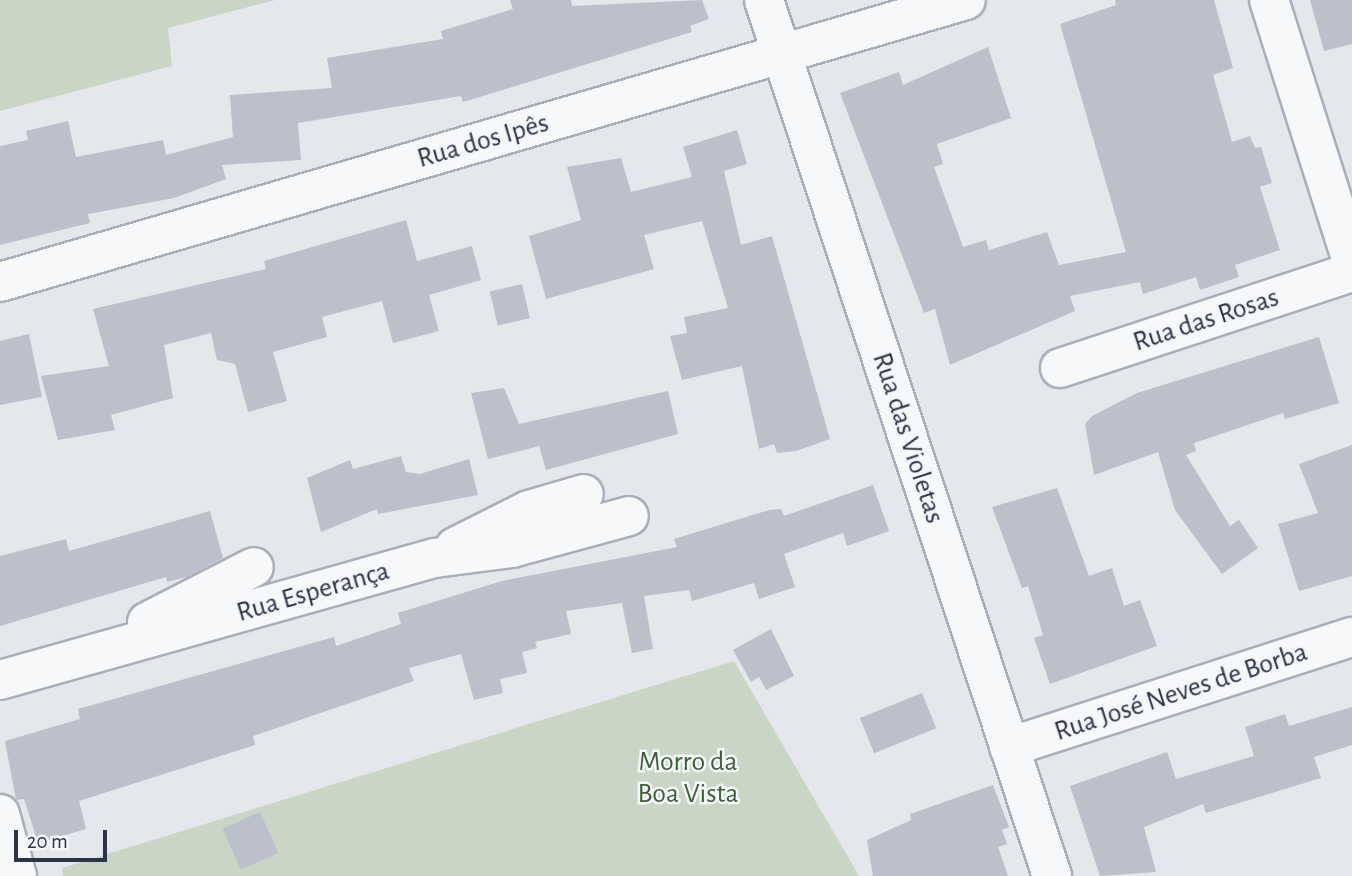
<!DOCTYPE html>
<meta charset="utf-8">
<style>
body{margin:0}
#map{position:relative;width:1352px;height:876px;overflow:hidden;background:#e4e7ec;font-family:"Alegreya Sans",sans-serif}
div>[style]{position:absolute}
.green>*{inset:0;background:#c9d6c5}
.building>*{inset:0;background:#bbc0ca;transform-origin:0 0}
.roads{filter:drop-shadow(2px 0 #a9aeb7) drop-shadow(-2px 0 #a9aeb7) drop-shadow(0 2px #a9aeb7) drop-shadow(0 -2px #a9aeb7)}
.minor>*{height:38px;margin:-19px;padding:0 19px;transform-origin:19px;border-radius:19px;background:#f7f8fa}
span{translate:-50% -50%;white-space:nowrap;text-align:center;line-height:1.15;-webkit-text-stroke:5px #f4f6f9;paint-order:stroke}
.street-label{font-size:28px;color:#2b3445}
.park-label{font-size:28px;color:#3f6138}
.scale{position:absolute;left:14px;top:830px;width:93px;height:32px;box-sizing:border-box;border:4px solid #2b3445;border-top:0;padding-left:9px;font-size:21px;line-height:24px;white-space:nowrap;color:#2b3445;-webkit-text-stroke:5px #f4f6f9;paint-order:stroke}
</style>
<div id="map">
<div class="green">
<i style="clip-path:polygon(0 0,275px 0,168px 28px,172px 66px,0 111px)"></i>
<i style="clip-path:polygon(734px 661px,859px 876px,63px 876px,62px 868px)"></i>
</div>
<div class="building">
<i style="clip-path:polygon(510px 0,571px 0,572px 6px,702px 0,709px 19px,690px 26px,692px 32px,463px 102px,461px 96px,298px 123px,301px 160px,222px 165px,226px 179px,174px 198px,88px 214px,90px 223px,0 245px,0 146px,28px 140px,26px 131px,68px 121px,76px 157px,163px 140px,166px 155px,233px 137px,230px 95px,332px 88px,327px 58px,443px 39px,441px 31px,513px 9px)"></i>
<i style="clip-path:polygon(1115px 0,1214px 0,1233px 68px,1213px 75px,1232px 142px,1250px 136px,1255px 148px,1261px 147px,1272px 183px,1260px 187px,1280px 250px,1235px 265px,1239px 277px,1200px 290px,1196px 277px,1143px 294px,1140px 282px,1070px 296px,1075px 311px,950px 365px,935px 309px,924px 313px,840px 93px,899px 72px,903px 85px,988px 47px,1011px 118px,937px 144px,943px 164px,934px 167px,963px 247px,986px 240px,989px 250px,1047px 232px,1059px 265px,1126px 252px,1060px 24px,1116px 5px)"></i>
<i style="clip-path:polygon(1310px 0,1352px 0,1352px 44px,1324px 51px)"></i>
<i style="clip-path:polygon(737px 130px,747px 164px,724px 171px,741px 245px,772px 236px,830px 439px,796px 451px,777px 453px,774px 444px,759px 449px,742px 366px,682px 380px,670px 336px,687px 333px,684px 317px,728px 308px,702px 221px,644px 235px,654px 269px,546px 299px,529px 236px,581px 220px,567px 167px,621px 158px,631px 192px,692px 177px,683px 147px)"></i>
<i style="clip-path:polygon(406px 220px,417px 261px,472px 246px,481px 280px,429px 295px,439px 331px,393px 343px,382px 301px,322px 317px,327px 337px,273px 352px,287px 401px,248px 412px,235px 364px,217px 360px,211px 333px,164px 345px,173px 398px,111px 415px,115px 430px,58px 440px,41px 376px,109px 366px,93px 309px,266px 269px,264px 261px)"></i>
<i style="left:522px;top:284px;width:35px;height:33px;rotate:77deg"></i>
<i style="clip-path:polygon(29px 334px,42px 397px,0 405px,0 341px)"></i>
<i style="clip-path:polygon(1319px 337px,1339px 403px,1285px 419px,1283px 413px,1194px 443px,1196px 451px,1186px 455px,1230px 526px,1239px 520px,1258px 548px,1222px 574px,1175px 510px,1158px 452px,1094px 475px,1085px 424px,1092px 416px,1137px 393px)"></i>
<i style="clip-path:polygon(504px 388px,519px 424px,668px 391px,678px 434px,546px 470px,539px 446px,488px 459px,471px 393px)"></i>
<i style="clip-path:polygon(1352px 445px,1352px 576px,1299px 591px,1278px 524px,1318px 513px,1299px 464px)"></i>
<i style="clip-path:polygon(401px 456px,406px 472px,420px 474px,469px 459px,478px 495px,378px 514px,377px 509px,321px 532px,307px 478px,350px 460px,353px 469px)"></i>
<i style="clip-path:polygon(873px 485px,889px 531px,847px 546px,843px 533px,784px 554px,795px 587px,759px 599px,754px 583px,692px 601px,689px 590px,644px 596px,653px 649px,632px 653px,622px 603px,566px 611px,571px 634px,535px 642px,537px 648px,522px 652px,527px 673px,500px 679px,503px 693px,474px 700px,461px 654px,409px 668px,414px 681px,253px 736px,255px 745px,79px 801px,86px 829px,38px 843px,24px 799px,16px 800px,5px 741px,80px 719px,78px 709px,334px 637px,336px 646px,401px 624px,398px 613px,502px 581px,677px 547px,674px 539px,769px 510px,781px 509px,784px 516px)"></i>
<i style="clip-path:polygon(1057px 488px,1089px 576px,1112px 568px,1124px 606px,1140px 600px,1157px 646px,1050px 684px,1034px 638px,1043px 635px,1028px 586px,1022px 588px,992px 507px)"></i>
<i style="clip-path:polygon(210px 511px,223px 558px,187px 577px,167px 582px,166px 577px,0 626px,0 556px,66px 539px,69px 551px)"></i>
<i style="clip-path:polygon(771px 629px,794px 676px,766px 690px,759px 677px,751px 682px,733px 650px)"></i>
<i style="left:922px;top:693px;width:38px;height:67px;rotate:68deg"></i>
<i style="clip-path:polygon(1352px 707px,1352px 745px,1314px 757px,1321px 778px,1206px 813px,1203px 804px,1144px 827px,1156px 872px,1100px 876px,1070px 786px,1167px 752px,1176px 779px,1254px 756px,1245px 727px,1285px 714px,1289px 726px)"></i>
<i style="clip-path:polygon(993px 785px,1009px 827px,1002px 830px,1007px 844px,998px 847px,1008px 876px,873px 876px,867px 840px,911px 820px,910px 814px)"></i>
<i style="left:260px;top:812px;width:45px;height:41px;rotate:66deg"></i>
</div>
<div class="roads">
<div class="minor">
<i style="left:764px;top:0;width:922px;rotate:71.8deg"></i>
<i style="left:1269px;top:0;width:274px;rotate:72.4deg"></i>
<i style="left:0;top:282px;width:1006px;rotate:-16.27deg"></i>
<i style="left:1060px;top:368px;width:307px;rotate:-18.2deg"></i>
<i style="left:455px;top:547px;width:83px;rotate:-26.6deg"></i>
<i style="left:529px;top:510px;width:57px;rotate:-16.2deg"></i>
<i style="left:147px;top:622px;width:120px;rotate:-27.2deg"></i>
<i style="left:0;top:680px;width:452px;rotate:-15.7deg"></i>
<i style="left:435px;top:558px;width:78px;rotate:-7.4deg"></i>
<i style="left:512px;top:548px;width:121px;rotate:-15.3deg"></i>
<i style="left:1009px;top:747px;width:360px;rotate:-17.8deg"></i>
<i style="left:0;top:814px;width:64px;rotate:74.7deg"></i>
</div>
</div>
<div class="street-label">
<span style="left:483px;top:141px;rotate:-16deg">Rua dos Ipês</span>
<span style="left:1206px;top:320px;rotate:-18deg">Rua das Rosas</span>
<span style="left:908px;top:438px;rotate:72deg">Rua das Violetas</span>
<span style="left:313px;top:592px;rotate:-16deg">Rua Esperança</span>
<span style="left:1181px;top:692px;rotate:-18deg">Rua José Neves de Borba</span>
</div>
<div class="park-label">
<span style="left:688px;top:778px">Morro da<br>Boa Vista</span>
</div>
<div class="scale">20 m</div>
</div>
